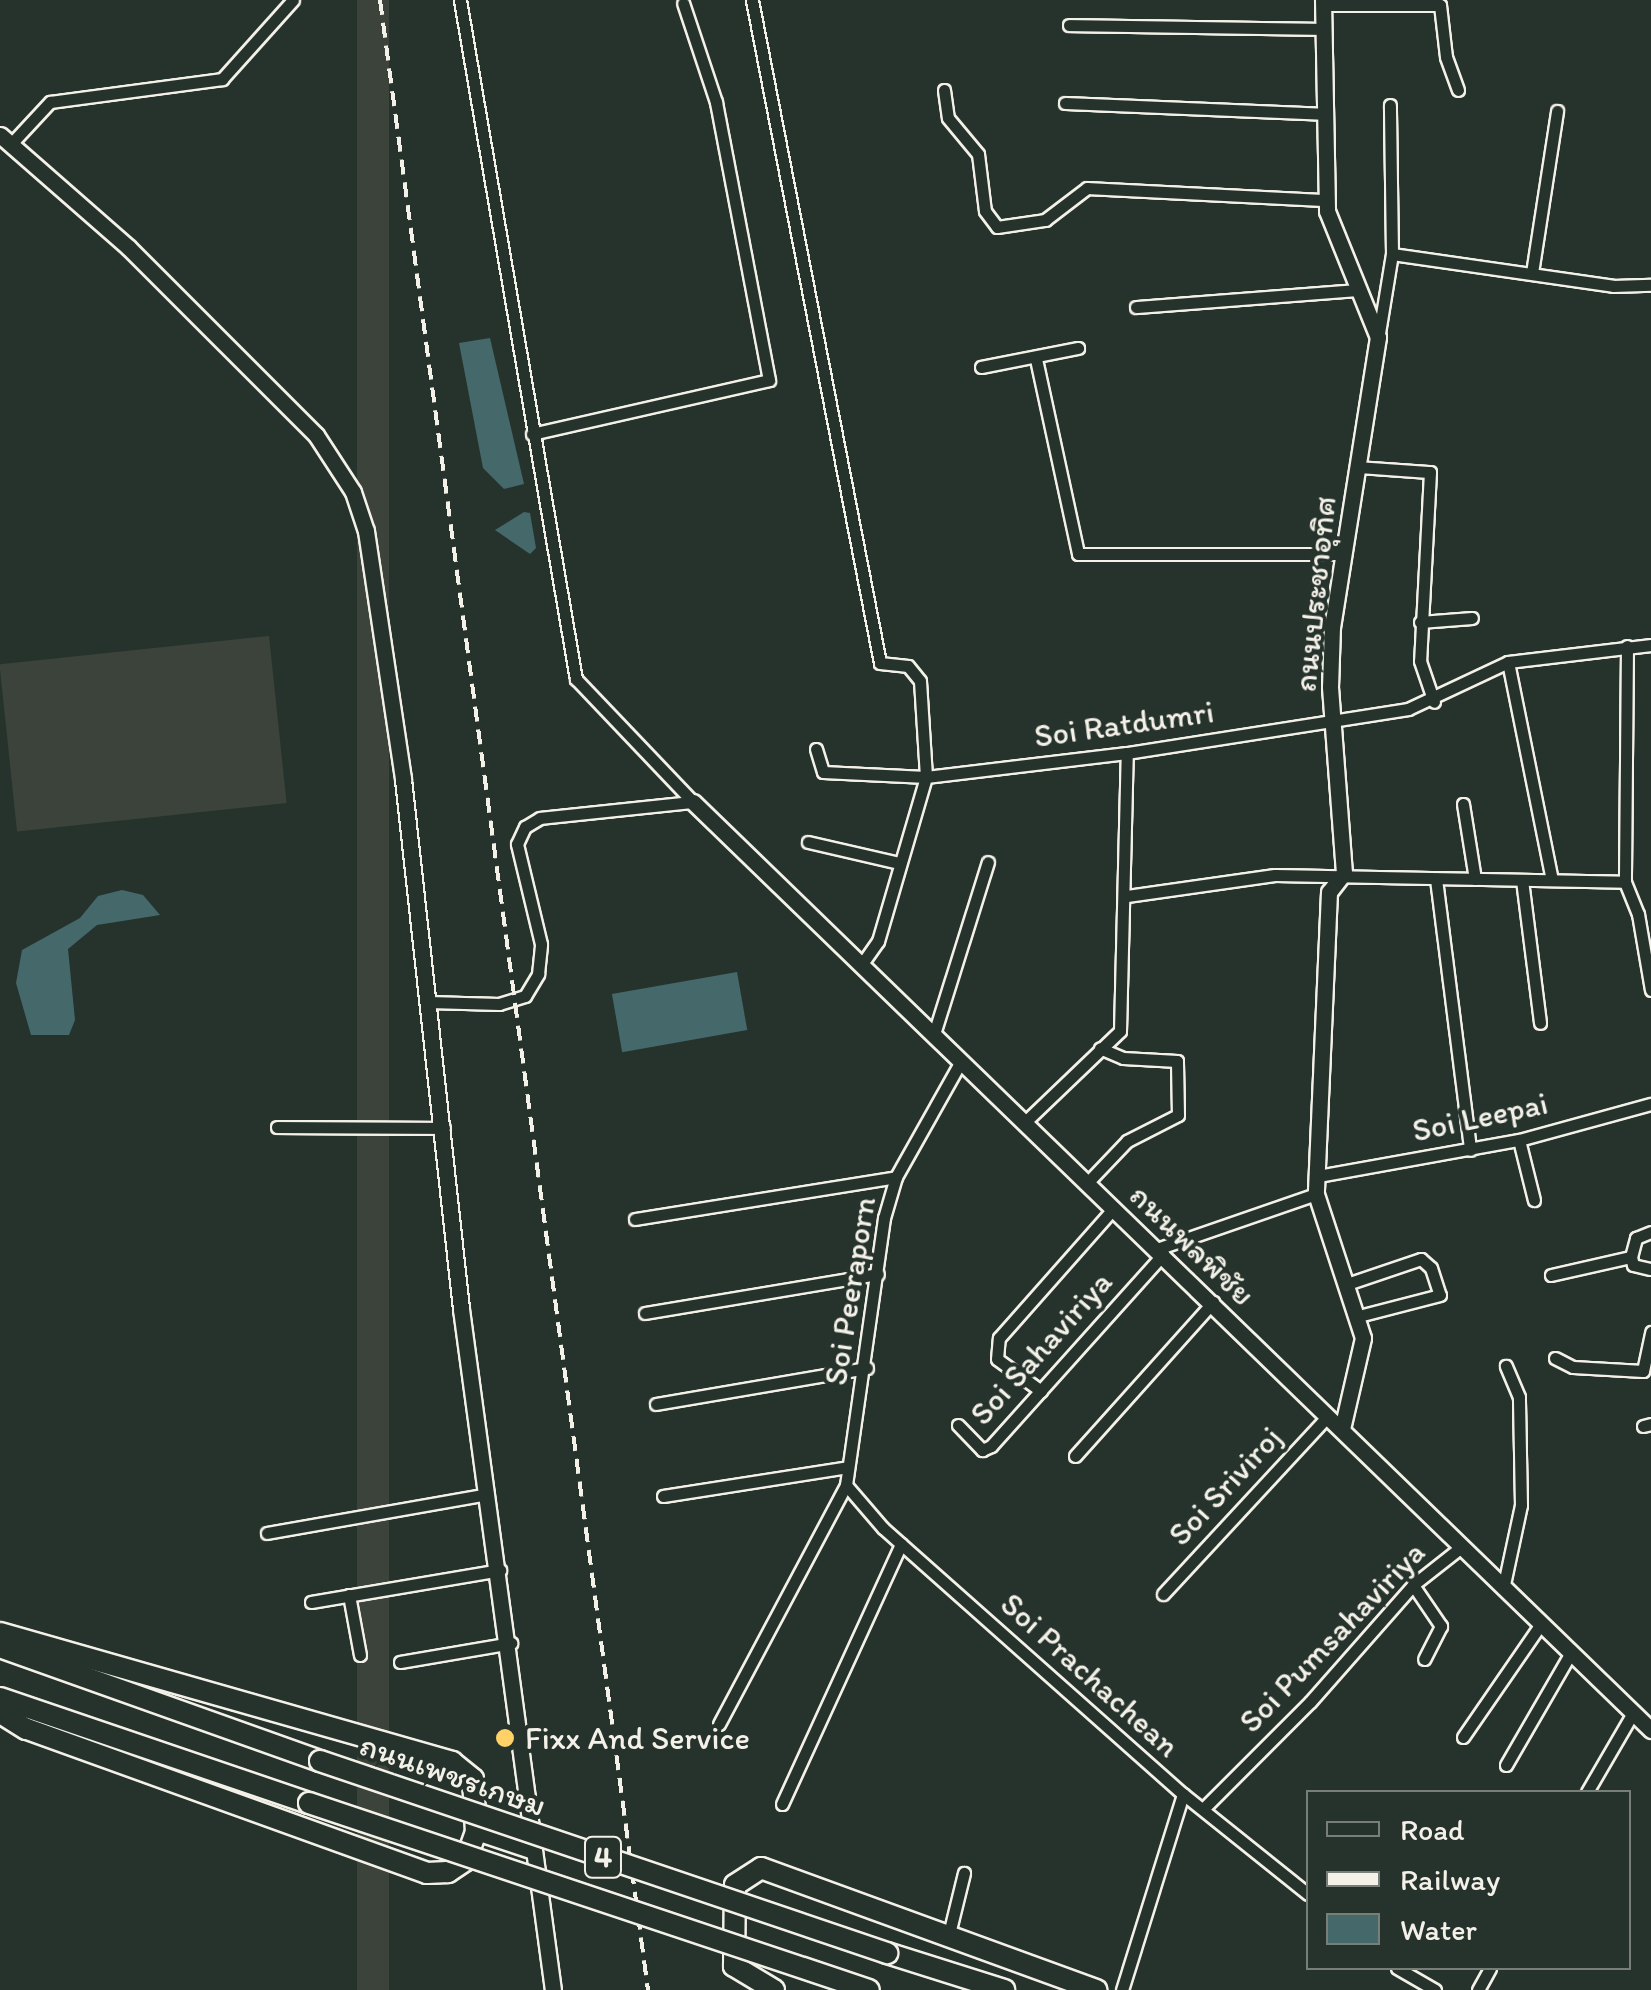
<!DOCTYPE html>
<meta charset="utf-8">
<style>
body{margin:0}
#map{position:relative;width:1651px;height:1990px;overflow:hidden;background:#26332d;font-family:Itim,"Playpen Sans Thai",sans-serif}
div>[style]{position:absolute}
.built>*{inset:0;background:#3c433a;transform-origin:0 0}
.water>*{inset:0;background:#45686b;transform-origin:0 0}
.roads{filter:drop-shadow(2px 0 #f4f1e8) drop-shadow(-2px 0 #f4f1e8) drop-shadow(0 2px #f4f1e8) drop-shadow(0 -2px #f4f1e8)}
.street>*{height:11px;margin:-5.5px;padding:0 5.5px;transform-origin:5.5px;border-radius:5.5px;background:#26332d}
.secondary>*{height:15px;margin:-7.5px;padding:0 7.5px;transform-origin:7.5px;border-radius:7.5px;background:#26332d}
.highway>*{height:20px;margin:-10px;padding:0 10px;transform-origin:10px;border-radius:10px;background:#26332d}
.rail>*{height:4px;margin-top:-2px;transform-origin:0;background:repeating-linear-gradient(90deg,#f4f1e8 0 15px,transparent 0 23px)}
.bridges{filter:drop-shadow(2px 0 #f4f1e8) drop-shadow(-2px 0 #f4f1e8) drop-shadow(0 2px #f4f1e8) drop-shadow(0 -2px #f4f1e8)}
.highway-bridge>*{height:20px;margin:-10px;padding:0 10px;transform-origin:10px;border-radius:10px;background:#26332d}
.dots>*{width:28px;height:28px;translate:-50% -50%;box-sizing:border-box;border:5px solid #26332d;border-radius:50%}
span{translate:-50% -50%;white-space:nowrap;text-align:center;line-height:1.15;-webkit-text-stroke:8px #26332d;paint-order:stroke}
.shield-label span{padding:2px 8px;background:#26332d;border:2px solid;border-radius:8px;-webkit-text-stroke-width:0}
.shield-label{font-size:30px;color:#f4f1e8;font-weight:700}
.street-label{font-size:32px;color:#f4f1e8}
.poi-label{font-size:32px;color:#f4f1e8}
.left{translate:0 -50%;text-align:left}
.legend{position:absolute;left:1306px;top:1790px;width:325px;height:180px;box-sizing:border-box;background:#26332d;border:2px solid #787f78;margin:0;padding:12px 18px;list-style:none;font-size:30px;color:#f4f1e8}
.legend li{display:flex;align-items:center;gap:20px;height:50px}
.legend b{width:50px;border:2px solid #787f78}
</style>
<div id="map">
<div class="built">
<i style="left:357px;top:0;width:32px;height:2008px"></i>
<i style="left:269px;top:636px;width:168px;height:271px;rotate:84deg"></i>
</div>
<div class="water">
<i style="clip-path:polygon(490px 338px,524px 484px,504px 489px,483px 468px,459px 343px)"></i>
<i style="clip-path:polygon(524px 512px,530px 513px,536px 548px,530px 554px,495px 530px)"></i>
<i style="clip-path:polygon(122px 890px,143px 895px,160px 915px,97px 925px,68px 949px,75px 1020px,69px 1035px,31px 1035px,16px 983px,22px 950px,80px 918px,98px 896px)"></i>
<i style="left:737px;top:972px;width:59px;height:127px;rotate:80deg"></i>
</div>
<div class="roads">
<div class="street">
<i style="left:460px;top:0;width:689px;rotate:80.31deg"></i>
<i style="left:576px;top:679px;width:170px;rotate:46.4deg"></i>
<i style="left:752px;top:0;width:675px;rotate:79.07deg"></i>
<i style="left:880px;top:663px;width:28px;rotate:6deg"></i>
<i style="left:908px;top:666px;width:19px;rotate:51deg"></i>
<i style="left:920px;top:681px;width:96px;rotate:86.4deg"></i>
<i style="left:926px;top:777px;width:171px;rotate:106.3deg"></i>
<i style="left:878px;top:941px;width:28px;rotate:125deg"></i>
<i style="left:1323px;top:5px;width:117px"></i>
<i style="left:1440px;top:5px;width:52px;rotate:83.4deg"></i>
<i style="left:1446px;top:57px;width:35px;rotate:70deg"></i>
<i style="left:1069px;top:25px;width:252px;rotate:0.9deg"></i>
<i style="left:944px;top:90px;width:28px;rotate:82deg"></i>
<i style="left:948px;top:118px;width:47px;rotate:50.2deg"></i>
<i style="left:978px;top:154px;width:57px;rotate:83deg"></i>
<i style="left:985px;top:211px;width:20px;rotate:53deg"></i>
<i style="left:997px;top:227px;width:49px;rotate:-8.3deg"></i>
<i style="left:1045px;top:220px;width:53px;rotate:-37.3deg"></i>
<i style="left:1087px;top:188px;width:240px;rotate:2.9deg"></i>
<i style="left:1065px;top:103px;width:258px;rotate:2.4deg"></i>
<i style="left:10px;top:145px;width:59px;rotate:-47.1deg"></i>
<i style="left:50px;top:102px;width:174px;rotate:-7.6deg"></i>
<i style="left:222px;top:79px;width:106px;rotate:-48.1deg"></i>
<i style="left:1392px;top:254px;width:223px;rotate:8.2deg"></i>
<i style="left:1613px;top:286px;width:38px;rotate:-2deg"></i>
<i style="left:1532px;top:273px;width:164px;rotate:-81.2deg"></i>
<i style="left:1136px;top:307px;width:223px;rotate:-4.4deg"></i>
<i style="left:1379px;top:333px;width:80px;rotate:-80.7deg"></i>
<i style="left:1392px;top:254px;width:149px;rotate:-90.8deg"></i>
<i style="left:1036px;top:359px;width:199px;rotate:77.8deg"></i>
<i style="left:1078px;top:554px;width:265px"></i>
<i style="left:981px;top:367px;width:99px;rotate:-11.1deg"></i>
<i style="left:532px;top:434px;width:243px;rotate:-12.8deg"></i>
<i style="left:769px;top:380px;width:283px;rotate:-100.8deg"></i>
<i style="left:716px;top:102px;width:104px;rotate:-108.4deg"></i>
<i style="left:1358px;top:467px;width:72px;rotate:4deg"></i>
<i style="left:1430px;top:472px;width:189px;rotate:93deg"></i>
<i style="left:1420px;top:661px;width:43px;rotate:71.1deg"></i>
<i style="left:1420px;top:622px;width:52px;rotate:-4.4deg"></i>
<i style="left:1627px;top:646px;width:236px;rotate:90.5deg"></i>
<i style="left:1625px;top:882px;width:35px;rotate:68deg"></i>
<i style="left:1638px;top:914px;width:77px;rotate:80.3deg"></i>
<i style="left:1508px;top:662px;width:222px;rotate:78.6deg"></i>
<i style="left:816px;top:749px;width:24px;rotate:73deg"></i>
<i style="left:823px;top:772px;width:103px;rotate:2.8deg"></i>
<i style="left:926px;top:777px;width:202px;rotate:-6.8deg"></i>
<i style="left:1127px;top:753px;width:284px;rotate:-8.9deg"></i>
<i style="left:1408px;top:709px;width:110px;rotate:-25.2deg"></i>
<i style="left:1508px;top:662px;width:144px;rotate:-6.8deg"></i>
<i style="left:1463px;top:804px;width:76px;rotate:80.9deg"></i>
<i style="left:808px;top:842px;width:93px;rotate:13deg"></i>
<i style="left:1436px;top:879px;width:273px;rotate:82.8deg"></i>
<i style="left:1522px;top:880px;width:144px;rotate:82.8deg"></i>
<i style="left:1127px;top:896px;width:149px;rotate:-8.1deg"></i>
<i style="left:1275px;top:875px;width:350px;rotate:1.1deg"></i>
<i style="left:429px;top:1002px;width:70px;rotate:1.6deg"></i>
<i style="left:499px;top:1004px;width:27px;rotate:-17deg"></i>
<i style="left:525px;top:996px;width:26px;rotate:-59deg"></i>
<i style="left:538px;top:974px;width:30px;rotate:-84deg"></i>
<i style="left:541px;top:944px;width:103px;rotate:-103.5deg"></i>
<i style="left:517px;top:844px;width:19px;rotate:-65deg"></i>
<i style="left:525px;top:827px;width:17px;rotate:-31deg"></i>
<i style="left:540px;top:818px;width:154px;rotate:-6deg"></i>
<i style="left:934px;top:1034px;width:180px;rotate:-72.6deg"></i>
<i style="left:1024px;top:1123px;width:133px;rotate:-43.8deg"></i>
<i style="left:1120px;top:1031px;width:278px;rotate:-88.6deg"></i>
<i style="left:277px;top:1127px;width:167px;rotate:0.3deg"></i>
<i style="left:1519px;top:1140px;width:62px;rotate:76deg"></i>
<i style="left:1318px;top:1176px;width:204px;rotate:-10.2deg"></i>
<i style="left:1519px;top:1140px;width:137px;rotate:-15.3deg"></i>
<i style="left:1088px;top:1182px;width:57px;rotate:-46.4deg"></i>
<i style="left:1127px;top:1141px;width:57px;rotate:-27deg"></i>
<i style="left:1178px;top:1115px;width:54px;rotate:-91.1deg"></i>
<i style="left:1177px;top:1061px;width:54px;rotate:-176.8deg"></i>
<i style="left:1123px;top:1058px;width:25px;rotate:-157deg"></i>
<i style="left:635px;top:1219px;width:264px;rotate:-9.1deg"></i>
<i style="left:1157px;top:1249px;width:168px;rotate:-19.1deg"></i>
<i style="left:1631px;top:1257px;width:20px;rotate:-75deg"></i>
<i style="left:1636px;top:1238px;width:16px;rotate:-22deg"></i>
<i style="left:1551px;top:1275px;width:82px;rotate:-12.7deg"></i>
<i style="left:1631px;top:1257px;width:8px;rotate:76deg"></i>
<i style="left:1633px;top:1265px;width:18px;rotate:13deg"></i>
<i style="left:1347px;top:1284px;width:78px;rotate:-18.7deg"></i>
<i style="left:1421px;top:1259px;width:13px;rotate:42deg"></i>
<i style="left:1431px;top:1268px;width:28px;rotate:72deg"></i>
<i style="left:1440px;top:1295px;width:84px;rotate:165.5deg"></i>
<i style="left:645px;top:1313px;width:236px;rotate:-9.5deg"></i>
<i style="left:1555px;top:1358px;width:20px;rotate:27deg"></i>
<i style="left:1573px;top:1367px;width:70px;rotate:3.3deg"></i>
<i style="left:1643px;top:1371px;width:40px;rotate:-78deg"></i>
<i style="left:1041px;top:1391px;width:54px;rotate:-144deg"></i>
<i style="left:997px;top:1359px;width:21px;rotate:-85deg"></i>
<i style="left:999px;top:1338px;width:174px;rotate:-48.5deg"></i>
<i style="left:656px;top:1404px;width:214px;rotate:-9.7deg"></i>
<i style="left:958px;top:1425px;width:35px;rotate:46deg"></i>
<i style="left:982px;top:1450px;width:10px;rotate:-24deg"></i>
<i style="left:991px;top:1446px;width:258px;rotate:-48.1deg"></i>
<i style="left:1643px;top:1426px;width:8px;rotate:-14deg"></i>
<i style="left:1075px;top:1456px;width:207px;rotate:-48.1deg"></i>
<i style="left:846px;top:1485px;width:57px;rotate:49.3deg"></i>
<i style="left:883px;top:1528px;width:401px;rotate:41.6deg"></i>
<i style="left:1183px;top:1794px;width:160px;rotate:38.7deg"></i>
<i style="left:663px;top:1496px;width:187px;rotate:-8.9deg"></i>
<i style="left:267px;top:1533px;width:224px;rotate:-10deg"></i>
<i style="left:1413px;top:1585px;width:50px;rotate:55.7deg"></i>
<i style="left:1441px;top:1626px;width:37px;rotate:117deg"></i>
<i style="left:1503px;top:1589px;width:86px;rotate:-77.9deg"></i>
<i style="left:1521px;top:1505px;width:108px;rotate:-91.1deg"></i>
<i style="left:1519px;top:1397px;width:34px;rotate:-113deg"></i>
<i style="left:1163px;top:1594px;width:243px;rotate:-47.2deg"></i>
<i style="left:349px;top:1595px;width:61px;rotate:79.6deg"></i>
<i style="left:311px;top:1602px;width:192px;rotate:-9.6deg"></i>
<i style="left:400px;top:1662px;width:113px;rotate:-9.7deg"></i>
<i style="left:719px;top:1724px;width:271px;rotate:-62deg"></i>
<i style="left:846px;top:1485px;width:270px;rotate:-81.9deg"></i>
<i style="left:884px;top:1218px;width:43px;rotate:-73.7deg"></i>
<i style="left:896px;top:1177px;width:133px;rotate:-60.7deg"></i>
<i style="left:1463px;top:1737px;width:137px;rotate:-55.4deg"></i>
<i style="left:1506px;top:1765px;width:128px;rotate:-60deg"></i>
<i style="left:1587px;top:1792px;width:91px;rotate:-59.8deg"></i>
<i style="left:782px;top:1804px;width:286px;rotate:-65.4deg"></i>
<i style="left:1203px;top:1809px;width:151px;rotate:-45deg"></i>
<i style="left:1310px;top:1702px;width:156px;rotate:-48.6deg"></i>
<i style="left:1413px;top:1585px;width:60px;rotate:-38.2deg"></i>
<i style="left:949px;top:1934px;width:63px;rotate:-76.2deg"></i>
<i style="left:1397px;top:1968px;width:44px;rotate:30.1deg"></i>
<i style="left:1122px;top:1990px;width:205px;rotate:-72.7deg"></i>
<i style="left:1478px;top:1990px;width:25px;rotate:-61deg"></i>
</div>
<div class="secondary">
<i style="left:1323px;top:0;width:211px;rotate:88.9deg"></i>
<i style="left:1327px;top:211px;width:136px;rotate:68deg"></i>
<i style="left:1378px;top:337px;width:294px;rotate:99deg"></i>
<i style="left:1332px;top:627px;width:60px;rotate:91.9deg"></i>
<i style="left:1330px;top:687px;width:187px;rotate:85.7deg"></i>
<i style="left:1344px;top:873px;width:24px;rotate:128deg"></i>
<i style="left:1329px;top:892px;width:302px;rotate:92.5deg"></i>
<i style="left:1316px;top:1194px;width:151px;rotate:71.9deg"></i>
<i style="left:1363px;top:1338px;width:93px;rotate:103deg"></i>
<i style="left:0;top:135px;width:171px;rotate:41.2deg"></i>
<i style="left:129px;top:248px;width:264px;rotate:45deg"></i>
<i style="left:316px;top:435px;width:68px;rotate:57deg"></i>
<i style="left:353px;top:492px;width:41px;rotate:71.6deg"></i>
<i style="left:366px;top:531px;width:251px;rotate:81.5deg"></i>
<i style="left:403px;top:779px;width:533px;rotate:83.75deg"></i>
<i style="left:461px;top:1309px;width:687px;rotate:82.31deg"></i>
<i style="left:693px;top:802px;width:1334px;rotate:44.09deg"></i>
<i style="left:476px;top:1832px;width:60px;rotate:18.4deg"></i>
</div>
<div class="highway">
<i style="left:0;top:1633px;width:470px;rotate:15.9deg"></i>
<i style="left:452px;top:1762px;width:27px;rotate:39deg"></i>
<i style="left:473px;top:1779px;width:53px;rotate:86.8deg"></i>
<i style="left:476px;top:1832px;width:30px;rotate:110deg"></i>
<i style="left:466px;top:1860px;width:22px;rotate:146deg"></i>
<i style="left:448px;top:1872px;width:21px;rotate:177deg"></i>
<i style="left:427px;top:1873px;width:426px;rotate:-160.2deg"></i>
<i style="left:26px;top:1729px;width:31px;rotate:-148deg"></i>
<i style="left:0;top:1647px;width:340px;rotate:19.6deg"></i>
<i style="left:0;top:1698px;width:326px;rotate:18.8deg"></i>
<i style="left:887px;top:1953px;width:123px;rotate:17.5deg"></i>
<i style="left:774px;top:1990px;width:47px;rotate:-149deg"></i>
<i style="left:734px;top:1966px;width:81px;rotate:-89.3deg"></i>
<i style="left:735px;top:1885px;width:31px;rotate:-33deg"></i>
<i style="left:761px;top:1868px;width:357px;rotate:20deg"></i>
</div>
</div>
<div class="rail">
<i style="left:380px;top:0;width:2008px;rotate:82.33deg"></i>
</div>
<div class="bridges">
<div class="highway-bridge">
<i style="left:320px;top:1761px;width:599px;rotate:18.71deg"></i>
<i style="left:309px;top:1803px;width:590px;rotate:18.47deg"></i>
</div>
</div>
<div class="dots">
<i style="left:505px;top:1738px;background:#ffd166"></i>
</div>
<div class="shield-label">
<span style="left:603px;top:1857px">4</span>
</div>
<div class="street-label">
<span style="left:1315px;top:594px;rotate:-84deg">ถนนประชาอุทิศ</span>
<span style="left:1124px;top:724px;rotate:-8deg">Soi Ratdumri</span>
<span style="left:1480px;top:1117px;rotate:-12deg">Soi Leepai</span>
<span style="left:1192px;top:1245px;rotate:44deg">ถนนพลพิชัย</span>
<span style="left:850px;top:1291px;rotate:-81deg">Soi Peeraporn</span>
<span style="left:1041px;top:1348px;rotate:-48deg">Soi Sahaviriya</span>
<span style="left:1225px;top:1486px;rotate:-47deg">Soi Sriviroj</span>
<span style="left:1332px;top:1637px;rotate:-46deg">Soi Pumsahaviriya</span>
<span style="left:1090px;top:1675px;rotate:42deg">Soi Prachachean</span>
<span style="left:453px;top:1775px;rotate:19deg">ถนนเพชรเกษม</span>
</div>
<div class="poi-label">
<span class="left" style="left:525px;top:1738px">Fixx And Service</span>
</div>
<ul class="legend">
<li><b style="height:12px;background:#26332d"></b>Road</li>
<li><b style="height:12px;background:#f4f1e8"></b>Railway</li>
<li><b style="height:28px;background:#45686b"></b>Water</li>
</ul>
</div>
